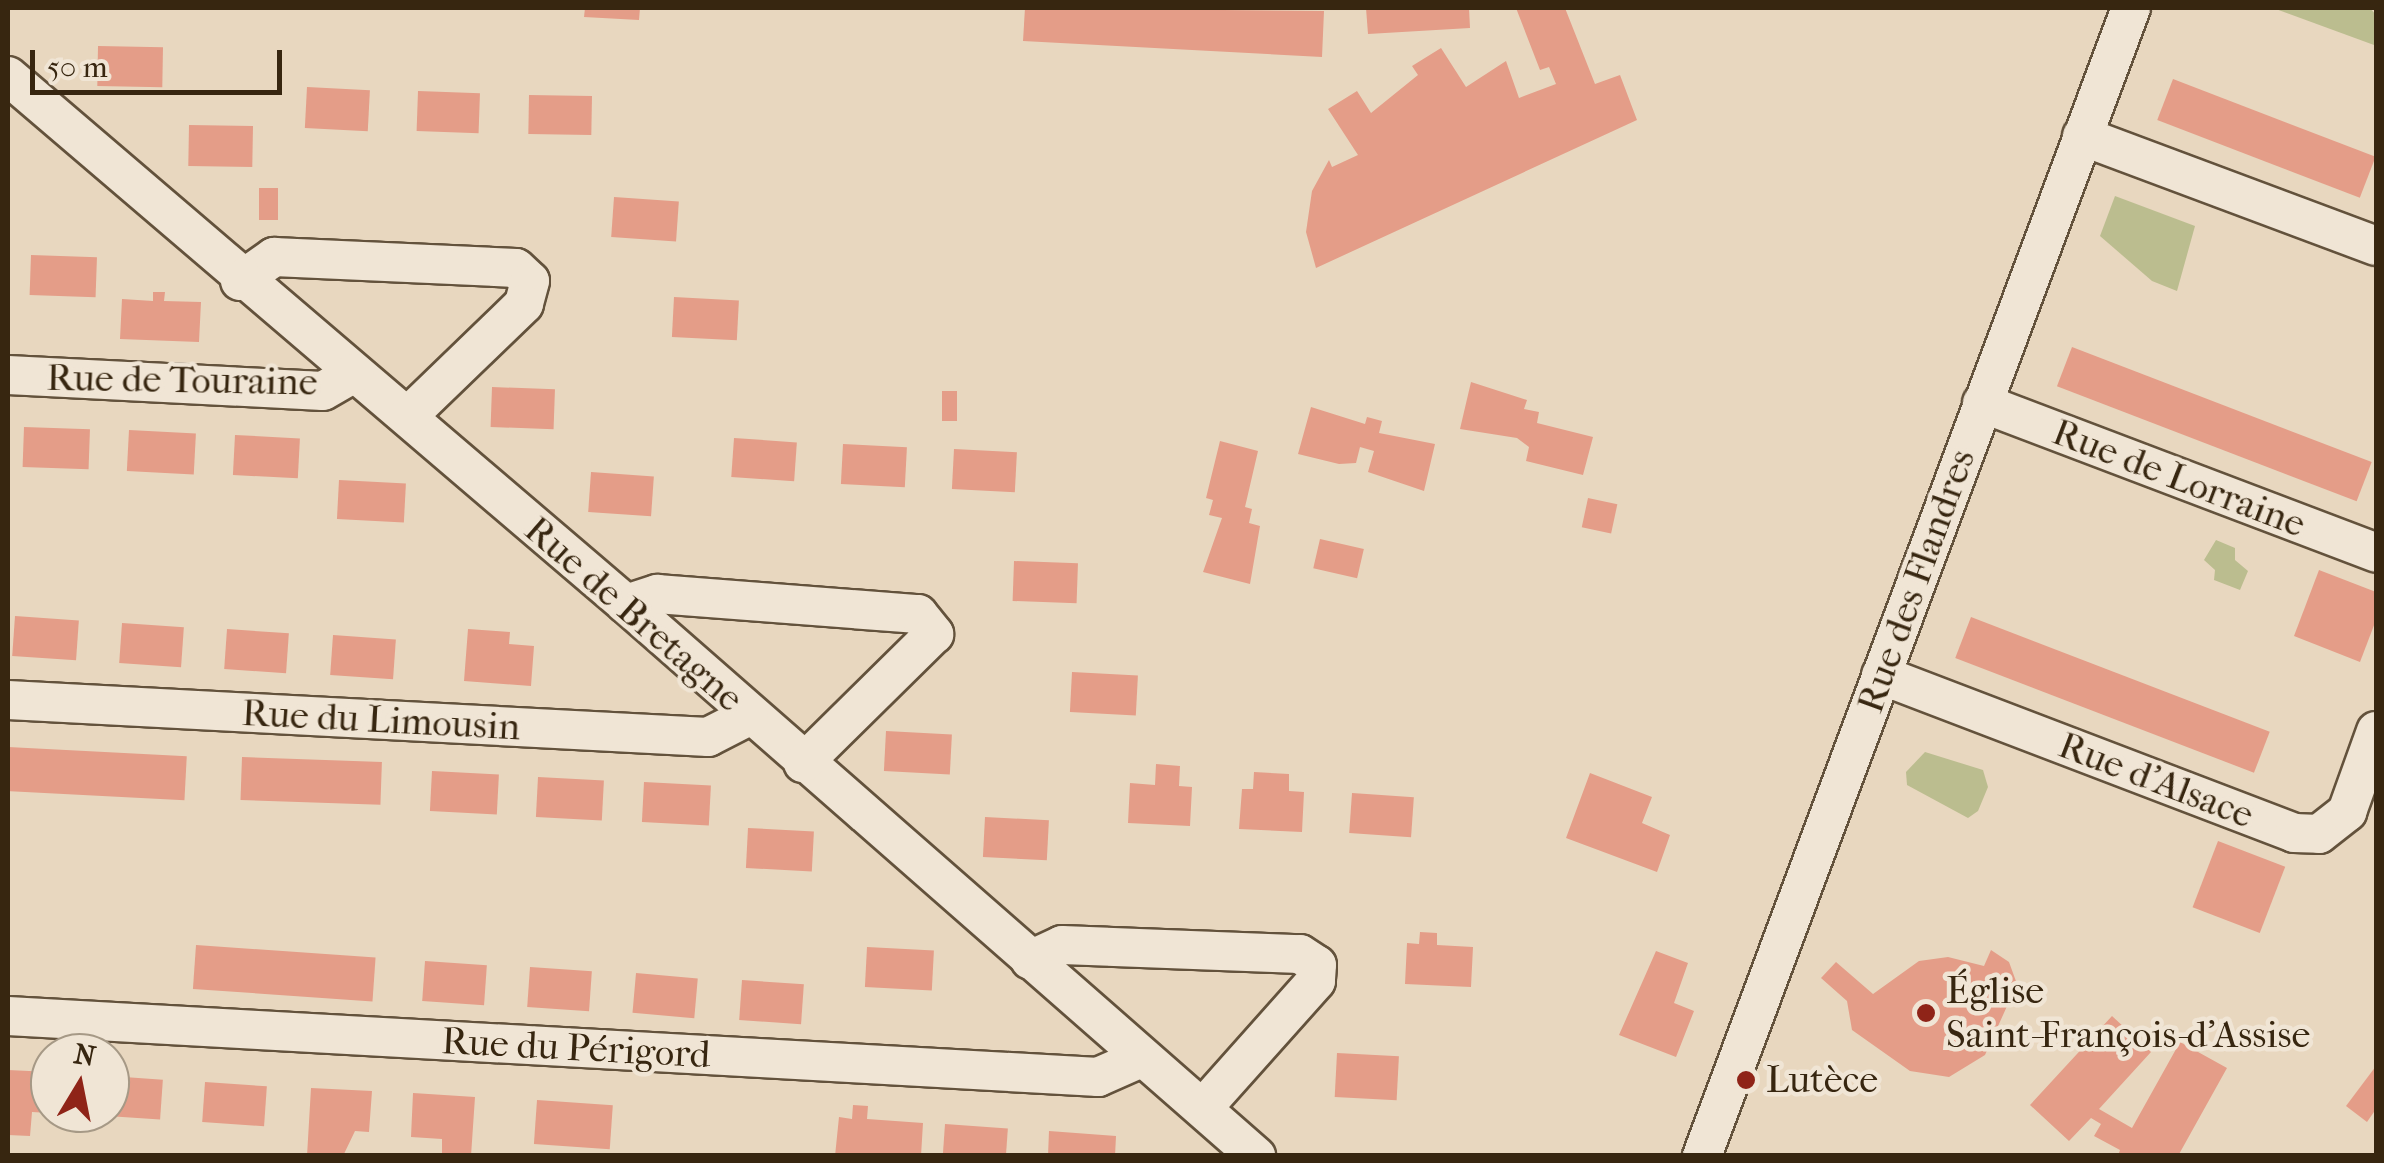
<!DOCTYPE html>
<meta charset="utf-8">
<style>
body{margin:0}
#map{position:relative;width:2384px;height:1163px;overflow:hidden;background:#e8d7bf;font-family:"IM FELL French Canon",serif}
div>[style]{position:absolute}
.green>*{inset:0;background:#bbbd8f}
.building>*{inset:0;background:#e49d88;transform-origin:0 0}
.roads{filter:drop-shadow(2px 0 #63523c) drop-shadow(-2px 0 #63523c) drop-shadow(0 2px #63523c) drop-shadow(0 -2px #63523c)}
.minor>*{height:38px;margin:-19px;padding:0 19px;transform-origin:19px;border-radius:19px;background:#f0e5d5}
.dots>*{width:28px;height:28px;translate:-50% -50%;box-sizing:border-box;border:5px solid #f0e5d5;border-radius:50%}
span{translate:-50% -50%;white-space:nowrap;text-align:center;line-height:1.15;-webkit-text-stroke:9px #f0e5d5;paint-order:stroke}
.street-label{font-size:38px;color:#372610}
.poi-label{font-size:38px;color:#372610}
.left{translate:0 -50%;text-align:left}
.frame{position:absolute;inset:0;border:10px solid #372610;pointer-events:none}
.north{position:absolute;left:30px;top:1033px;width:100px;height:100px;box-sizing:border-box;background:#f0e5d5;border:2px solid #a69986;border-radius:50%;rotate:10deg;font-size:28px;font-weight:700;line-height:40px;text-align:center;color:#372610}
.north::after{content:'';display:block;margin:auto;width:35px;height:45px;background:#8f2418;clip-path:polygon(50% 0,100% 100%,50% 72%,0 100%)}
.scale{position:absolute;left:30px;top:50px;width:252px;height:45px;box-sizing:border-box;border:5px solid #372610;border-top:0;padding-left:12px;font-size:30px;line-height:35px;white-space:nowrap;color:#372610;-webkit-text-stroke:8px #f0e5d5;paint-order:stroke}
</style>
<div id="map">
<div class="green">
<i style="clip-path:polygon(2273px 8px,2370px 8px,2376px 15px,2376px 38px,2374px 45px)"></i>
<i style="clip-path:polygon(2115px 196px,2195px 226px,2177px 291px,2152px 281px,2100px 236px)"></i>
<i style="clip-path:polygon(2216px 540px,2235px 548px,2235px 560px,2248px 571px,2240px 590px,2214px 580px,2215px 570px,2204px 560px)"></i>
<i style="clip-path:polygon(1925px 752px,1983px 770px,1988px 787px,1978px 811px,1968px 818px,1907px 785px,1906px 772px)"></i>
</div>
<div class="building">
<i style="clip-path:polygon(585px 8px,640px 8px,639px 20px,584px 17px)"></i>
<i style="clip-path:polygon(1025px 8px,1324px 11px,1322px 57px,1023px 41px)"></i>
<i style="clip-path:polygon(1366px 8px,1469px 8px,1470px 28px,1368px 34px)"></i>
<i style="clip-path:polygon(1516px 8px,1565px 8px,1595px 84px,1620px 75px,1637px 120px,1316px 268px,1306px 232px,1312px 191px,1329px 160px,1332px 167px,1358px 155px,1328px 109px,1357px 91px,1371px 113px,1418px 75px,1412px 66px,1441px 48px,1466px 87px,1506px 61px,1519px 98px,1556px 84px,1549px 67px,1540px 70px)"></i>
<i style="left:98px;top:46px;width:65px;height:40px;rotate:1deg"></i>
<i style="left:2173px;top:79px;width:217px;height:44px;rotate:21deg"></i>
<i style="left:307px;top:87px;width:63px;height:41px;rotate:3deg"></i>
<i style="left:418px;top:91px;width:62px;height:40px;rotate:2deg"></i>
<i style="left:529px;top:95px;width:63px;height:39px;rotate:1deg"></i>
<i style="left:189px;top:125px;width:64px;height:41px;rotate:1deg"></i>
<i style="left:259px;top:188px;width:19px;height:32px"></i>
<i style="left:614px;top:197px;width:65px;height:40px;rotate:4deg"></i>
<i style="left:31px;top:255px;width:66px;height:40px;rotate:2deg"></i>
<i style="clip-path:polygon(153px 292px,165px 292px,164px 301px,201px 302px,199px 342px,120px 339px,122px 299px,153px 301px)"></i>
<i style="left:674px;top:297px;width:65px;height:40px;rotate:3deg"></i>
<i style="left:2072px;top:347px;width:321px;height:42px;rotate:21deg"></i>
<i style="clip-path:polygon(1471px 382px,1527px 400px,1524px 409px,1539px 412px,1537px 423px,1593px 437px,1583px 475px,1526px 461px,1529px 447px,1517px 438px,1460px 429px)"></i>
<i style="left:492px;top:387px;width:63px;height:40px;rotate:2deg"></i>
<i style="left:942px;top:391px;width:15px;height:30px"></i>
<i style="clip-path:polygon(1311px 407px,1365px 424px,1367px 417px,1382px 421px,1379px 433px,1435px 444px,1424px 491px,1368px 472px,1374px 451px,1360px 447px,1356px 463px,1339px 464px,1298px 454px)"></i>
<i style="left:24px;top:427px;width:66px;height:40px;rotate:2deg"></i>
<i style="left:129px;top:430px;width:67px;height:41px;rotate:3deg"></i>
<i style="left:235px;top:435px;width:65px;height:40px;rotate:3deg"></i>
<i style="left:734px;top:438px;width:63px;height:39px;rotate:4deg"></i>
<i style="clip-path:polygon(1220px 441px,1258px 451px,1245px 507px,1252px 509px,1249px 523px,1260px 526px,1250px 584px,1203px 572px,1222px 518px,1209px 515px,1213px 500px,1206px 498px)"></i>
<i style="left:843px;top:444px;width:64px;height:40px;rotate:3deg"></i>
<i style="left:954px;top:449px;width:63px;height:40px;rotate:3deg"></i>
<i style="left:591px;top:472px;width:63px;height:40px;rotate:4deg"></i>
<i style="left:339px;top:480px;width:67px;height:39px;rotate:3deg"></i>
<i style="left:1588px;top:498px;width:30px;height:30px;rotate:12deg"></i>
<i style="left:1320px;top:539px;width:45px;height:30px;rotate:13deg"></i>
<i style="left:1014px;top:561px;width:64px;height:40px;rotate:2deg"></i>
<i style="clip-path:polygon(2319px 570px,2376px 592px,2376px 620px,2360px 662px,2294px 636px)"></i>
<i style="left:15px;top:616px;width:64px;height:40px;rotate:4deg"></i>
<i style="left:1971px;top:617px;width:320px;height:44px;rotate:21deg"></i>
<i style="left:122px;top:623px;width:62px;height:40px;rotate:4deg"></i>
<i style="left:227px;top:629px;width:62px;height:40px;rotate:4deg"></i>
<i style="clip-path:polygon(468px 629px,510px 632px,509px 644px,534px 646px,531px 686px,464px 681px)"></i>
<i style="left:333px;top:635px;width:63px;height:40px;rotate:4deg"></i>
<i style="left:1072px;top:672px;width:66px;height:40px;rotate:3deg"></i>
<i style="left:886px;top:731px;width:66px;height:40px;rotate:3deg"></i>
<i style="left:8px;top:747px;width:179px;height:44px;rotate:3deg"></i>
<i style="left:242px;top:757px;width:140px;height:43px;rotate:2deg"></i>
<i style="clip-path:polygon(1156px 764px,1180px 766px,1179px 786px,1192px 787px,1190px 826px,1128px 823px,1130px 783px,1155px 785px)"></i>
<i style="left:432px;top:771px;width:67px;height:40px;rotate:3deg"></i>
<i style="clip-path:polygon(1254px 772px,1289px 774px,1289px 791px,1304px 792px,1302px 832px,1239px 829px,1242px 789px,1253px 789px)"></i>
<i style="clip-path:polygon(1590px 773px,1652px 797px,1642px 823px,1670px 835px,1657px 872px,1566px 838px)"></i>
<i style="left:538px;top:777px;width:66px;height:40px;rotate:3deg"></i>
<i style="left:644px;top:782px;width:67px;height:40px;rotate:3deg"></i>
<i style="left:1352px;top:793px;width:62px;height:40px;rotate:4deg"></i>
<i style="left:985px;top:817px;width:64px;height:40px;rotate:3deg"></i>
<i style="left:748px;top:828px;width:66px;height:40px;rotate:3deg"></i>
<i style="left:2218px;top:841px;width:72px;height:71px;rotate:21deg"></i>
<i style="clip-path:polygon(1420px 932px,1437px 933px,1437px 945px,1473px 947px,1471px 987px,1405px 984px,1407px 943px,1419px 944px)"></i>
<i style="left:196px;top:945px;width:180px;height:44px;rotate:4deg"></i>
<i style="left:867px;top:947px;width:67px;height:40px;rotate:3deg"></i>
<i style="clip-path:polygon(1991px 950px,2009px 962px,2017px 984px,1985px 1055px,1949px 1077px,1910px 1071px,1852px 1030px,1847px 1001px,1821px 978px,1836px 962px,1873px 994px,1919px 961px,1948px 957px,1984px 966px)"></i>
<i style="clip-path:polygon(1656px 951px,1688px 963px,1674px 1003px,1694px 1011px,1676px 1057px,1619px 1035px)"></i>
<i style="left:425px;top:961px;width:62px;height:40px;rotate:4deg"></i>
<i style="left:530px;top:967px;width:62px;height:40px;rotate:4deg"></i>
<i style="left:636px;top:973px;width:62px;height:40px;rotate:5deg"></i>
<i style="left:742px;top:980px;width:62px;height:40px;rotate:4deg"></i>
<i style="clip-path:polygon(2112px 1016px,2151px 1052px,2099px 1109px,2132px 1128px,2180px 1042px,2227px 1068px,2178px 1156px,2118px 1156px,2120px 1150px,2094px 1136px,2101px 1124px,2091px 1118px,2069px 1141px,2030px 1105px)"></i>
<i style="left:1337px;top:1053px;width:62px;height:44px;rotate:3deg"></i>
<i style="clip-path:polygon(2376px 1066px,2376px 1109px,2367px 1122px,2346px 1106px)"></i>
<i style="clip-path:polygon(8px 1070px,50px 1072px,50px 1113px,32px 1112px,30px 1136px,8px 1135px)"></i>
<i style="left:110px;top:1076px;width:53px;height:40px;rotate:4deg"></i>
<i style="left:205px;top:1082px;width:62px;height:40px;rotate:4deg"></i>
<i style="clip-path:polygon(311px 1088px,372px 1091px,369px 1132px,355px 1131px,343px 1156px,307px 1156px)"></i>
<i style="clip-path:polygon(413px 1093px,475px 1097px,471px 1156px,442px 1154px,442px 1139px,411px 1137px)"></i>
<i style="left:537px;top:1100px;width:76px;height:44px;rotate:4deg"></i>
<i style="clip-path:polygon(853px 1105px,868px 1106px,867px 1119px,923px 1123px,921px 1156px,835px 1156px,839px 1117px,852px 1119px)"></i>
<i style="left:945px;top:1124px;width:63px;height:32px;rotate:4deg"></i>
<i style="clip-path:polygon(1049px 1131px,1116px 1136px,1115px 1156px,1048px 1156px)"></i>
</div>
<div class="roads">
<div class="minor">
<i style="left:8px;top:76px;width:813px;rotate:40.51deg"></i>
<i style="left:626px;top:604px;width:838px;rotate:41.22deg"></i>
<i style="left:2082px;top:136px;width:314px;rotate:20.5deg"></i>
<i style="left:240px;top:281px;width:42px;rotate:-35.2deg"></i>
<i style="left:274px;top:257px;width:242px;rotate:2.6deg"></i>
<i style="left:516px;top:268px;width:19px;rotate:43deg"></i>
<i style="left:530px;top:281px;width:24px;rotate:105deg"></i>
<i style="left:524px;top:304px;width:161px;rotate:136deg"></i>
<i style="left:8px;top:375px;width:315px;rotate:2.9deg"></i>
<i style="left:323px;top:391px;width:36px;rotate:-30deg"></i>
<i style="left:1982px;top:403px;width:422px;rotate:20.8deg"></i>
<i style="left:626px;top:604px;width:33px;rotate:-18deg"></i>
<i style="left:657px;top:594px;width:262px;rotate:4.4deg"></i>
<i style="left:918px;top:614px;width:26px;rotate:51deg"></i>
<i style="left:934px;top:634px;width:184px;rotate:135.4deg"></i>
<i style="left:1881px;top:675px;width:442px;rotate:20.9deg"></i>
<i style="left:2294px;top:833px;width:25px;rotate:2deg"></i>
<i style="left:2319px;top:834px;width:36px;rotate:-38deg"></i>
<i style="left:2347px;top:812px;width:86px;rotate:-70.3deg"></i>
<i style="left:8px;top:700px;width:701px;rotate:3.03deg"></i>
<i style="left:708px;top:737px;width:46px;rotate:-27.1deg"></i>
<i style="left:1030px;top:960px;width:35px;rotate:-25deg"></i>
<i style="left:1062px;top:945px;width:238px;rotate:2.2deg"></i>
<i style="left:1300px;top:954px;width:20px;rotate:33deg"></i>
<i style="left:1317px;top:965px;width:16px;rotate:94deg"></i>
<i style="left:1316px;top:981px;width:170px;rotate:131.7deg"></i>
<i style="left:8px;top:1016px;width:1092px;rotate:3.2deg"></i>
<i style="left:1098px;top:1077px;width:47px;rotate:-23.8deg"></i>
<i style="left:1702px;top:1156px;width:1226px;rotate:-69.51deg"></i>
</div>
</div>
<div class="dots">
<i style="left:1926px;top:1013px;background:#8f2418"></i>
<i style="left:1746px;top:1080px;background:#8f2418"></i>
</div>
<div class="street-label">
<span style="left:182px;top:380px;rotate:1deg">Rue de Touraine</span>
<span style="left:2179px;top:478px;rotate:21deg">Rue de Lorraine</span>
<span style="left:1916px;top:581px;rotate:-70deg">Rue des Flandres</span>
<span style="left:634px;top:614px;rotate:41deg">Rue de Bretagne</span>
<span style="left:381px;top:720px;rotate:3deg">Rue du Limousin</span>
<span style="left:2156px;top:780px;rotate:21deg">Rue d'Alsace</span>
<span style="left:576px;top:1048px;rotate:3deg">Rue du Périgord</span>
</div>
<div class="poi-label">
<span class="left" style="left:1946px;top:1013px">Église<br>Saint-François-d'Assise</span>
<span class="left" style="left:1766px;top:1080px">Lutèce</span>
</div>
<div class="frame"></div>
<div class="north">N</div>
<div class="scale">50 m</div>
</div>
